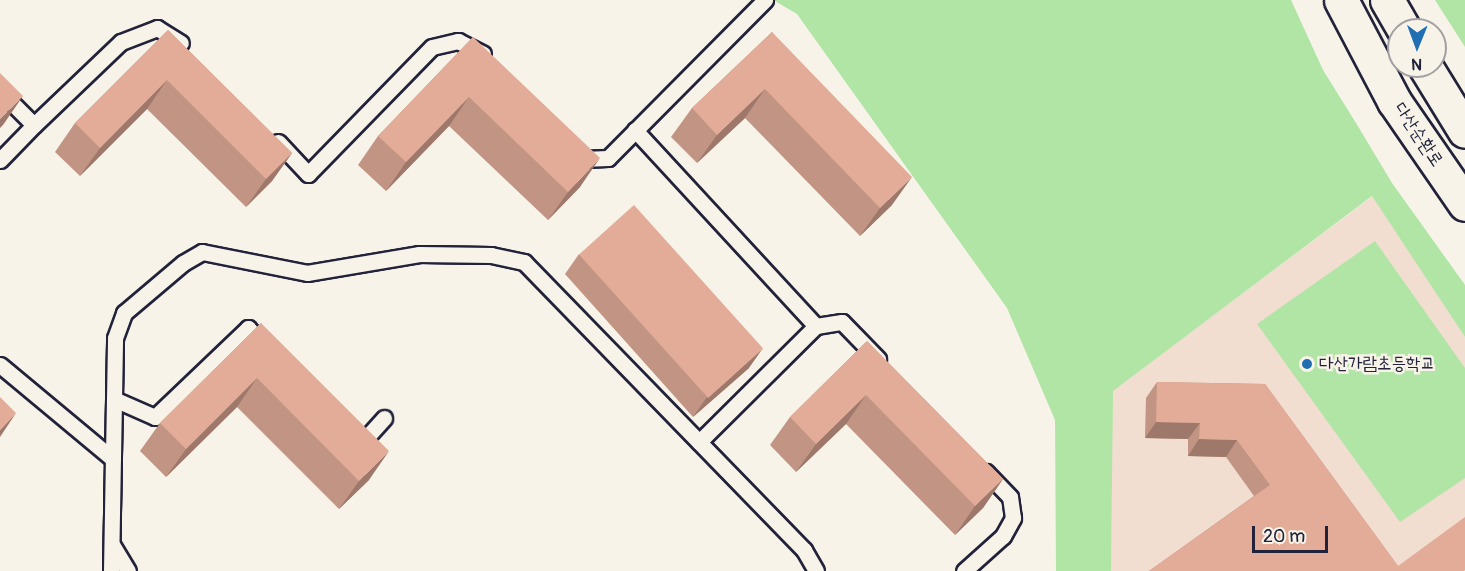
<!DOCTYPE html>
<meta charset="utf-8">
<style>
body{margin:0}
#map{position:relative;width:1465px;height:571px;overflow:hidden;background:#f7f3e8;font-family:Pangolin,"Poor Story",sans-serif}
div>[style]{position:absolute}
.built>*{inset:0;background:#f1ded0}
.green>*{inset:0;background:#b1e5a6}
.roads{filter:drop-shadow(2px 0 #22223b) drop-shadow(-2px 0 #22223b) drop-shadow(0 2px #22223b) drop-shadow(0 -2px #22223b)}
.lane>*{height:15px;margin:-7.5px;padding:0 7.5px;transform-origin:7.5px;border-radius:7.5px;background:#f7f3e8}
.secondary>*{height:33px;margin:-16.5px;padding:0 16.5px;transform-origin:16.5px;border-radius:16.5px;background:#f7f3e8}
.wall>*{inset:0;background:#c29483}
.shaded-wall>*{inset:0;background:#9e786a}
.building>*{inset:0;background:#e2ac98;transform-origin:0 0}
.dots>*{width:16px;height:16px;translate:-50% -50%;box-sizing:border-box;border:3px solid #f7f3e8;border-radius:50%}
span{translate:-50% -50%;white-space:nowrap;text-align:center;line-height:1.15;-webkit-text-stroke:5px #f7f3e8;paint-order:stroke}
.street-label{font-size:18px;color:#22223b}
.poi-label{font-size:18px;color:#22223b}
.left{translate:0 -50%;text-align:left}
.north{position:absolute;left:1387px;top:18px;width:60px;height:60px;box-sizing:border-box;background:#f7f3e8;border:2px solid #a29fa3;border-radius:50%;rotate:181deg;font-size:16px;font-weight:700;line-height:24px;text-align:center;color:#22223b}
.north::after{content:'';display:block;margin:auto;width:21px;height:27px;background:#1f6fb2;clip-path:polygon(50% 0,100% 100%,50% 72%,0 100%)}
.scale{position:absolute;left:1252px;top:526px;width:76px;height:27px;box-sizing:border-box;border:3px solid #22223b;border-top:0;padding-left:8px;font-size:18px;line-height:21px;white-space:nowrap;color:#22223b;-webkit-text-stroke:4px #f7f3e8;paint-order:stroke}
</style>
<div id="map">
<div class="built">
<i style="clip-path:polygon(1373px 196px,1465px 337px,1465px 571px,1111px 571px,1112px 391px)"></i>
</div>
<div class="green">
<i style="clip-path:polygon(773px 0,1291px 0,1323px 70px,1356px 123px,1392px 183px,1465px 285px,1465px 337px,1372px 196px,1113px 391px,1111px 571px,1056px 571px,1055px 420px,1007px 308px,797px 14px)"></i>
<i style="clip-path:polygon(1435px 0,1465px 0,1465px 47px)"></i>
<i style="clip-path:polygon(1375px 241px,1465px 368px,1465px 478px,1400px 522px,1257px 324px)"></i>
</div>
<div class="roads">
<div class="lane">
<i style="left:0;top:91px;width:48px;rotate:45deg"></i>
<i style="left:34px;top:125px;width:120px;rotate:-43.7deg"></i>
<i style="left:121px;top:42px;width:39px;rotate:-21deg"></i>
<i style="left:157px;top:28px;width:28px;rotate:32deg"></i>
<i style="left:635px;top:130px;width:267px;rotate:47.3deg"></i>
<i style="left:278px;top:142px;width:44px;rotate:46.8deg"></i>
<i style="left:308px;top:174px;width:177px;rotate:-45.7deg"></i>
<i style="left:432px;top:47px;width:27px;rotate:-13deg"></i>
<i style="left:458px;top:41px;width:28px;rotate:27deg"></i>
<i style="left:582px;top:159px;width:26px;rotate:-2deg"></i>
<i style="left:608px;top:158px;width:223px;rotate:-45.2deg"></i>
<i style="left:0;top:160px;width:49px;rotate:-45.8deg"></i>
<i style="left:0;top:365px;width:147px;rotate:39.8deg"></i>
<i style="left:114px;top:399px;width:45px;rotate:23.7deg"></i>
<i style="left:155px;top:417px;width:129px;rotate:-43.7deg"></i>
<i style="left:248px;top:328px;width:26px;rotate:47deg"></i>
<i style="left:699px;top:442px;width:165px;rotate:-44.8deg"></i>
<i style="left:816px;top:326px;width:26px;rotate:-9deg"></i>
<i style="left:842px;top:322px;width:52px;rotate:45.8deg"></i>
<i style="left:358px;top:447px;width:39px;rotate:-48deg"></i>
<i style="left:113px;top:546px;width:29px;rotate:59deg"></i>
<i style="left:111px;top:571px;width:233px;rotate:-89deg"></i>
<i style="left:115px;top:338px;width:27px;rotate:-70deg"></i>
<i style="left:124px;top:313px;width:77px;rotate:-40.3deg"></i>
<i style="left:183px;top:263px;width:22px;rotate:-30deg"></i>
<i style="left:202px;top:252px;width:107px;rotate:11.3deg"></i>
<i style="left:307px;top:273px;width:114px;rotate:-9.6deg"></i>
<i style="left:419px;top:254px;width:72px;rotate:0.8deg"></i>
<i style="left:491px;top:255px;width:34px;rotate:12deg"></i>
<i style="left:524px;top:262px;width:402px;rotate:45.8deg"></i>
<i style="left:804px;top:550px;width:24px;rotate:60deg"></i>
<i style="left:964px;top:571px;width:52px;rotate:-41.9deg"></i>
<i style="left:1003px;top:536px;width:21px;rotate:-61deg"></i>
<i style="left:1013px;top:518px;width:21px;rotate:-98deg"></i>
<i style="left:1010px;top:497px;width:35px;rotate:-134deg"></i>
</div>
<div class="secondary">
<i style="left:1341px;top:0;width:114px;rotate:62.3deg"></i>
<i style="left:1394px;top:101px;width:125px;rotate:55.4deg"></i>
<i style="left:1387px;top:0;width:34px;rotate:60deg"></i>
<i style="left:1425px;top:66px;width:76px;rotate:58.4deg"></i>
</div>
</div>
<div class="wall">
<i style="clip-path:polygon(168px 30px,292px 153px,272px 181px,246px 207px,147px 109px,80px 176px,55px 152px,75px 123px)"></i>
<i style="clip-path:polygon(772px 32px,892px 205px,860px 236px,745px 118px,697px 163px,671px 137px,692px 108px)"></i>
<i style="clip-path:polygon(473px 37px,580px 187px,548px 220px,449px 126px,386px 191px,358px 165px,378px 136px)"></i>
<i style="clip-path:polygon(579px 254px,749px 368px,693px 417px,565px 274px)"></i>
<i style="clip-path:polygon(261px 323px,369px 480px,339px 509px,237px 407px,166px 477px,140px 451px,160px 423px)"></i>
<i style="clip-path:polygon(867px 341px,1003px 479px,983px 508px,955px 535px,846px 424px,796px 472px,770px 445px,790px 417px)"></i>
<i style="clip-path:polygon(1157px 382px,1265px 384px,1398px 566px,1465px 571px,1149px 571px,1254px 496px,1226px 457px,1188px 456px,1188px 439px,1145px 438px,1146px 398px)"></i>
</div>
<div class="shaded-wall">
<i style="clip-path:polygon(167px 80px,147px 109px,80px 176px,100px 148px)"></i>
<i style="clip-path:polygon(765px 89px,745px 118px,697px 163px,717px 135px)"></i>
<i style="clip-path:polygon(23px 96px,3px 125px,0 128px,0 119px)"></i>
<i style="clip-path:polygon(469px 97px,449px 126px,386px 191px,406px 162px)"></i>
<i style="clip-path:polygon(292px 153px,272px 181px,246px 207px,266px 179px)"></i>
<i style="clip-path:polygon(600px 158px,580px 187px,548px 220px,568px 192px)"></i>
<i style="clip-path:polygon(912px 177px,892px 205px,860px 236px,880px 208px)"></i>
<i style="clip-path:polygon(763px 348px,749px 368px,693px 417px,707px 397px)"></i>
<i style="clip-path:polygon(257px 378px,237px 407px,166px 477px,186px 449px)"></i>
<i style="clip-path:polygon(866px 395px,846px 424px,796px 472px,816px 444px)"></i>
<i style="clip-path:polygon(16px 413px,0 437px,0 430px)"></i>
<i style="clip-path:polygon(1156px 422px,1200px 423px,1188px 439px,1145px 438px)"></i>
<i style="clip-path:polygon(1199px 439px,1237px 440px,1226px 457px,1188px 456px)"></i>
<i style="clip-path:polygon(389px 451px,369px 480px,339px 509px,359px 481px)"></i>
<i style="clip-path:polygon(1003px 479px,983px 508px,955px 535px,975px 506px)"></i>
</div>
<div class="building">
<i style="clip-path:polygon(168px 30px,292px 153px,266px 179px,167px 80px,100px 148px,75px 123px)"></i>
<i style="clip-path:polygon(772px 32px,912px 177px,880px 208px,765px 89px,717px 135px,692px 108px)"></i>
<i style="clip-path:polygon(473px 37px,600px 158px,568px 192px,469px 97px,406px 162px,378px 136px)"></i>
<i style="clip-path:polygon(0 73px,23px 96px,0 119px)"></i>
<i style="left:634px;top:205px;width:193px;height:74px;rotate:48deg"></i>
<i style="clip-path:polygon(261px 323px,389px 451px,359px 481px,257px 378px,186px 449px,160px 423px)"></i>
<i style="clip-path:polygon(867px 341px,1003px 479px,975px 506px,866px 395px,816px 444px,790px 417px)"></i>
<i style="clip-path:polygon(1157px 382px,1265px 384px,1398px 566px,1465px 517px,1465px 570px,1464px 571px,1149px 571px,1270px 485px,1237px 440px,1199px 439px,1200px 423px,1156px 422px)"></i>
<i style="clip-path:polygon(0 397px,16px 413px,0 430px)"></i>
</div>
<div class="dots">
<i style="left:1307px;top:364px;background:#1f6fb2"></i>
</div>
<div class="street-label">
<span style="left:1418px;top:135px;rotate:56deg">다산순환로</span>
</div>
<div class="poi-label">
<span class="left" style="left:1319px;top:364px">다산가람초등학교</span>
</div>
<div class="north">N</div>
<div class="scale">20 m</div>
</div>
